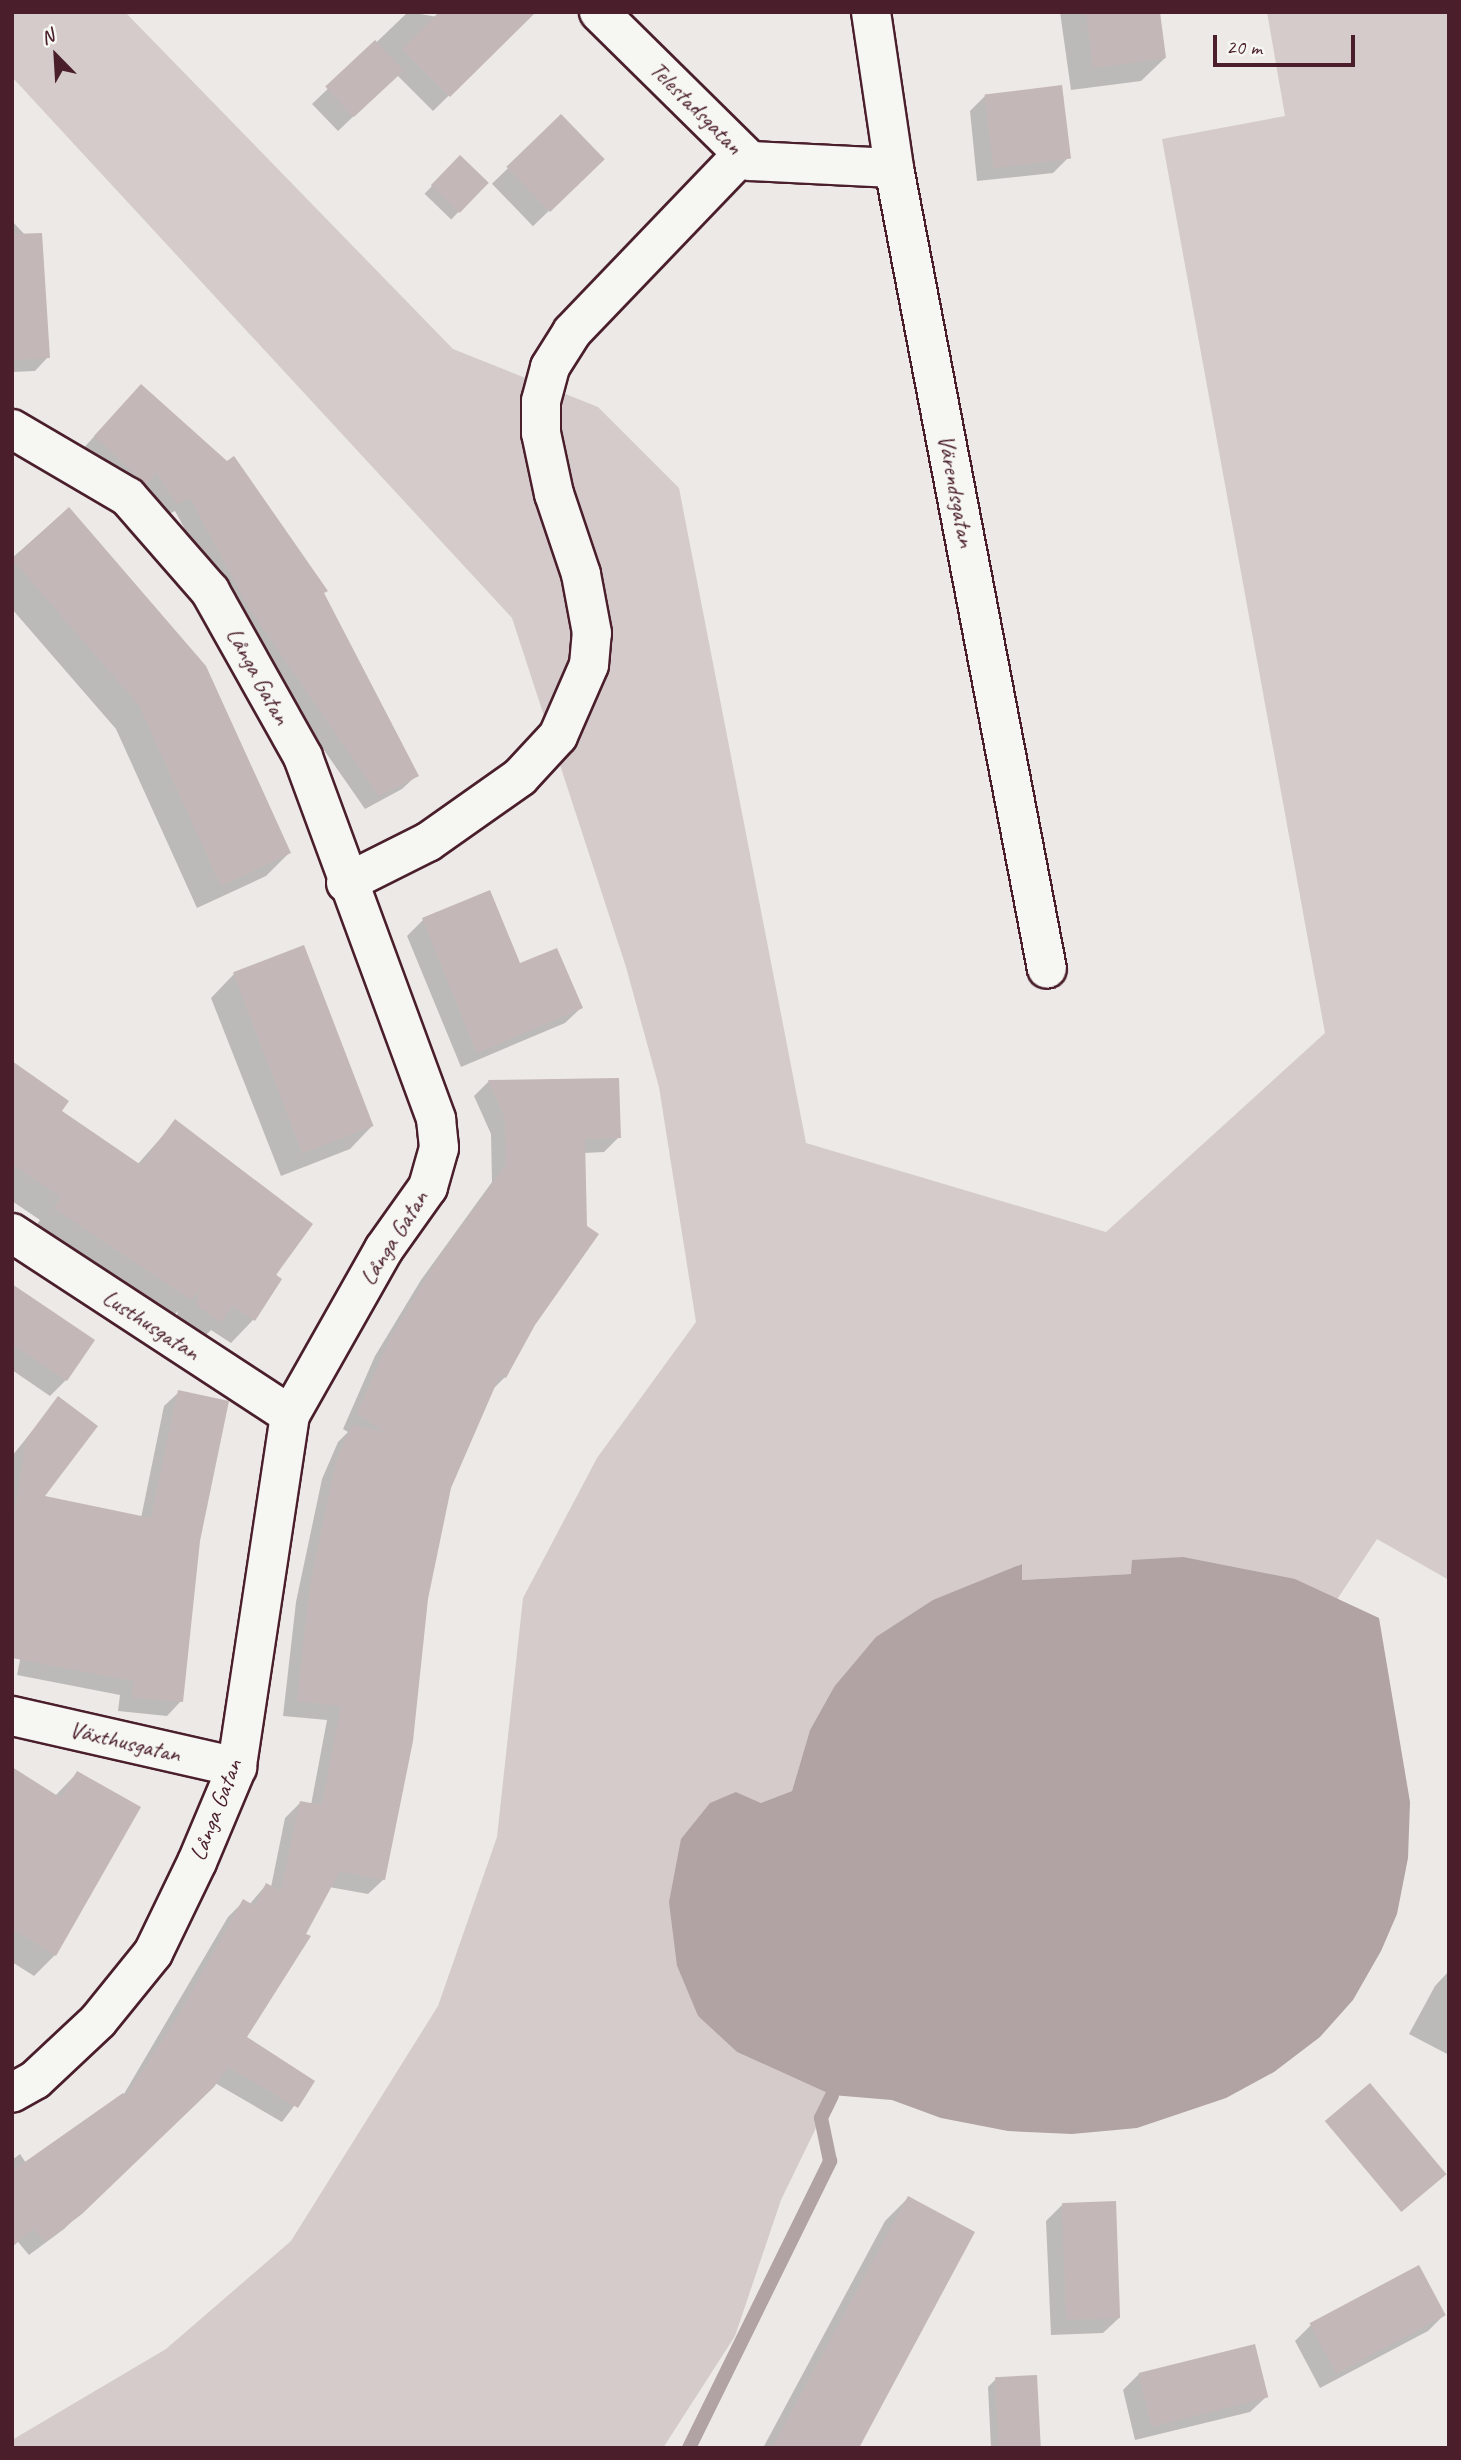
<!DOCTYPE html>
<meta charset="utf-8">
<style>
body{margin:0}
#map{position:relative;width:1461px;height:2460px;overflow:hidden;background:#ece9e6;font-family:Caveat,sans-serif}
div>[style]{position:absolute}
.green>*{inset:0;background:#d4cbca}
.water>*{inset:0;background:#b1a2a3}
.shadow>*{inset:0;background:#0003;transform-origin:0 0}
.stream>*{height:14px;margin:-7px;padding:0 7px;transform-origin:7px;border-radius:7px;background:#b1a2a3}
.building>*{inset:0;background:#c4b7b7;transform-origin:0 0}
.roads{filter:drop-shadow(2px 0 #4a1f2b) drop-shadow(-2px 0 #4a1f2b) drop-shadow(0 2px #4a1f2b) drop-shadow(0 -2px #4a1f2b)}
.minor>*{height:38px;margin:-19px;padding:0 19px;transform-origin:19px;border-radius:19px;background:#f6f6f2}
span{translate:-50% -50%;white-space:nowrap;text-align:center;line-height:1.15;-webkit-text-stroke:7px #f6f6f2;paint-order:stroke}
.street-label{font-size:24px;color:#4a1f2b}
.frame{position:absolute;inset:0;border:14px solid #4a1f2b;pointer-events:none}
.north{position:absolute;left:21px;top:21px;width:70px;height:70px;-webkit-text-stroke:5px #f6f6f2;paint-order:stroke;rotate:336deg;font-size:19px;font-weight:700;line-height:28px;text-align:center;color:#4a1f2b}
.north::after{content:'';display:block;margin:auto;width:24px;height:32px;background:#4a1f2b;clip-path:polygon(50% 0,100% 100%,50% 72%,0 100%)}
.scale{position:absolute;left:1213px;top:35px;width:142px;height:32px;box-sizing:border-box;border:4px solid #4a1f2b;border-top:0;padding-left:9px;font-size:21px;line-height:24px;white-space:nowrap;color:#4a1f2b;-webkit-text-stroke:5px #f6f6f2;paint-order:stroke}
</style>
<div id="map">
<div class="green">
<i style="clip-path:polygon(12px 12px,125px 12px,453px 349px,598px 407px,679px 488px,806px 1143px,1106px 1232px,1325px 1033px,1162px 139px,1285px 116px,1267px 12px,1449px 12px,1449px 1580px,1377px 1539px,1336px 1601px,1295px 1579px,1131px 1574px,1022px 1580px,1021px 1564px,834px 1687px,810px 1730px,792px 1791px,761px 1803px,736px 1792px,677px 1966px,698px 2016px,737px 2052px,832px 2095px,781px 2200px,735px 2336px,663px 2448px,12px 2448px,12px 2440px,166px 2349px,291px 2241px,438px 2006px,497px 1837px,523px 1598px,597px 1458px,696px 1322px,659px 1087px,626px 967px,512px 618px,12px 77px)"></i>
</div>
<div class="water">
<i style="clip-path:polygon(1183px 1557px,1295px 1579px,1379px 1618px,1410px 1802px,1408px 1858px,1397px 1914px,1381px 1951px,1353px 2000px,1320px 2037px,1274px 2072px,1226px 2098px,1137px 2128px,1072px 2134px,1008px 2131px,941px 2118px,892px 2100px,832px 2095px,737px 2052px,698px 2016px,677px 1966px,669px 1902px,681px 1839px,710px 1803px,736px 1792px,761px 1803px,792px 1791px,810px 1730px,834px 1687px,876px 1637px,933px 1600px,1022px 1564px,1022px 1580px,1131px 1574px,1132px 1560px)"></i>
</div>
<div class="shadow">
<i style="clip-path:polygon(408px 12px,516px 30px,433px 111px,397px 75px,338px 131px,312px 104px)"></i>
<i style="clip-path:polygon(1060px 12px,1158px 12px,1165px 58px,1141px 81px,1071px 90px)"></i>
<i style="clip-path:polygon(986px 95px,1069px 157px,1053px 173px,977px 181px,970px 111px)"></i>
<i style="left:561px;top:117px;width:59px;height:96px;rotate:46deg"></i>
<i style="left:460px;top:157px;width:37px;height:51px;rotate:44deg"></i>
<i style="clip-path:polygon(12px 221px,42px 253px,48px 357px,35px 371px,12px 372px)"></i>
<i style="clip-path:polygon(127px 400px,323px 593px,417px 775px,402px 789px,365px 809px,235px 622px,175px 511px,162px 517px,81px 451px)"></i>
<i style="clip-path:polygon(68px 509px,289px 853px,266px 876px,197px 908px,116px 729px,12px 609px,12px 558px)"></i>
<i style="clip-path:polygon(423px 920px,519px 966px,581px 1008px,565px 1023px,461px 1067px,407px 936px)"></i>
<i style="clip-path:polygon(234px 974px,373px 1125px,350px 1149px,281px 1176px,211px 998px)"></i>
<i style="clip-path:polygon(12px 1064px,59px 1112px,137px 1165px,175px 1122px,280px 1280px,253px 1320px,231px 1343px,211px 1330px,197px 1344px,174px 1328px,178px 1311px,167px 1322px,32px 1232px,40px 1220px,12px 1201px)"></i>
<i style="clip-path:polygon(489px 1081px,619px 1137px,604px 1152px,584px 1153px,533px 1324px,505px 1377px,492px 1390px,450px 1488px,426px 1599px,384px 1879px,368px 1894px,329px 1887px,244px 2037px,313px 2081px,282px 2122px,215px 2083px,64px 2229px,29px 2255px,18px 2242px,12px 2247px,12px 2160px,20px 2154px,26px 2163px,124px 2094px,228px 1917px,243px 1902px,249px 1905px,266px 1885px,271px 1887px,285px 1818px,300px 1803px,311px 1805px,327px 1720px,283px 1716px,296px 1602px,322px 1479px,338px 1442px,348px 1432px,343px 1429px,375px 1356px,421px 1280px,492px 1182px,491px 1134px,474px 1096px)"></i>
<i style="clip-path:polygon(12px 1286px,66px 1380px,50px 1396px,12px 1370px)"></i>
<i style="clip-path:polygon(179px 1392px,198px 1541px,181px 1701px,167px 1716px,118px 1711px,120px 1695px,17px 1675px,28px 1620px,12px 1617px,12px 1456px,59px 1398px,42px 1497px,141px 1518px,164px 1406px)"></i>
<i style="clip-path:polygon(12px 1769px,55px 1796px,77px 1773px,55px 1955px,34px 1976px,12px 1962px)"></i>
<i style="clip-path:polygon(1448px 1972px,1449px 1973px,1449px 2055px,1409px 2034px,1435px 1986px)"></i>
<i style="clip-path:polygon(908px 2198px,857px 2448px,763px 2448px,885px 2221px)"></i>
<i style="clip-path:polygon(1062px 2205px,1119px 2318px,1103px 2333px,1051px 2335px,1046px 2221px)"></i>
<i style="clip-path:polygon(1444px 2315px,1428px 2331px,1320px 2388px,1295px 2341px,1311px 2325px)"></i>
<i style="clip-path:polygon(1139px 2374px,1266px 2397px,1250px 2412px,1135px 2440px,1123px 2390px)"></i>
<i style="clip-path:polygon(996px 2379px,1040px 2448px,991px 2448px,988px 2387px)"></i>
</div>
<div class="stream">
<i style="left:689px;top:2448px;width:320px;rotate:-63.8deg"></i>
<i style="left:830px;top:2161px;width:44px;rotate:-101.8deg"></i>
<i style="left:821px;top:2118px;width:25px;rotate:-64deg"></i>
</div>
<div class="building">
<i style="clip-path:polygon(439px 12px,536px 12px,450px 97px,402px 49px)"></i>
<i style="clip-path:polygon(1086px 12px,1160px 12px,1166px 58px,1093px 68px)"></i>
<i style="left:375px;top:40px;width:42px;height:68px;rotate:47deg"></i>
<i style="left:1062px;top:85px;width:74px;height:78px;rotate:83deg"></i>
<i style="left:561px;top:114px;width:63px;height:76px;rotate:46deg"></i>
<i style="left:460px;top:155px;width:40px;height:42px;rotate:44deg"></i>
<i style="clip-path:polygon(42px 233px,50px 358px,12px 360px,12px 234px)"></i>
<i style="clip-path:polygon(141px 384px,227px 461px,234px 456px,328px 591px,324px 593px,419px 776px,379px 796px,249px 608px,190px 498px,177px 504px,156px 473px,146px 484px,94px 436px)"></i>
<i style="clip-path:polygon(69px 507px,206px 666px,291px 853px,221px 886px,139px 705px,12px 559px)"></i>
<i style="clip-path:polygon(490px 890px,520px 963px,557px 948px,583px 1008px,477px 1053px,422px 918px)"></i>
<i style="left:304px;top:945px;width:194px;height:76px;rotate:69deg"></i>
<i style="clip-path:polygon(12px 1061px,69px 1101px,62px 1111px,141px 1165px,175px 1119px,313px 1224px,276px 1275px,282px 1279px,255px 1321px,232px 1306px,221px 1322px,196px 1305px,200px 1289px,191px 1300px,54px 1208px,61px 1197px,12px 1164px)"></i>
<i style="clip-path:polygon(619px 1078px,621px 1138px,585px 1139px,587px 1226px,599px 1234px,535px 1325px,506px 1378px,500px 1375px,451px 1488px,428px 1599px,413px 1741px,385px 1880px,340px 1871px,306px 1934px,311px 1936px,247px 2037px,315px 2081px,298px 2108px,228px 2067px,214px 2087px,82px 2214px,45px 2242px,34px 2228px,12px 2246px,12px 2171px,123px 2093px,126px 2096px,180px 2013px,243px 1899px,255px 1906px,266px 1883px,281px 1891px,300px 1801px,322px 1805px,341px 1706px,297px 1701px,310px 1585px,336px 1462px,352px 1425px,385px 1432px,357px 1414px,390px 1339px,435px 1263px,506px 1165px,505px 1118px,488px 1080px)"></i>
<i style="clip-path:polygon(12px 1284px,95px 1340px,67px 1381px,12px 1344px)"></i>
<i style="clip-path:polygon(178px 1390px,229px 1401px,200px 1541px,183px 1702px,132px 1697px,134px 1681px,12px 1658px,12px 1535px,26px 1439px,58px 1396px,98px 1426px,45px 1496px,151px 1518px)"></i>
<i style="clip-path:polygon(12px 1767px,61px 1798px,77px 1771px,141px 1807px,56px 1956px,12px 1928px)"></i>
<i style="left:1370px;top:2083px;width:119px;height:59px;rotate:50deg"></i>
<i style="clip-path:polygon(908px 2196px,975px 2232px,859px 2448px,772px 2448px)"></i>
<i style="left:1116px;top:2201px;width:117px;height:54px;rotate:88deg"></i>
<i style="left:1419px;top:2265px;width:57px;height:124px;rotate:62deg"></i>
<i style="left:1255px;top:2344px;width:55px;height:120px;rotate:76deg"></i>
<i style="left:1037px;top:2375px;width:73px;height:42px;rotate:87deg"></i>
</div>
<div class="roads">
<div class="minor">
<i style="left:599px;top:12px;width:212px;rotate:44.6deg"></i>
<i style="left:750px;top:161px;width:144px;rotate:2.8deg"></i>
<i style="left:871px;top:12px;width:158px;rotate:81.6deg"></i>
<i style="left:894px;top:168px;width:815px;rotate:79.19deg"></i>
<i style="left:12px;top:429px;width:134px;rotate:30.4deg"></i>
<i style="left:128px;top:497px;width:125px;rotate:48.9deg"></i>
<i style="left:210px;top:591px;width:190px;rotate:60.7deg"></i>
<i style="left:303px;top:757px;width:386px;rotate:69.8deg"></i>
<i style="left:436px;top:1119px;width:29px;rotate:84deg"></i>
<i style="left:439px;top:1148px;width:41px;rotate:105.8deg"></i>
<i style="left:428px;top:1187px;width:76px;rotate:125.4deg"></i>
<i style="left:384px;top:1249px;width:191px;rotate:119.5deg"></i>
<i style="left:290px;top:1415px;width:356px;rotate:98.6deg"></i>
<i style="left:237px;top:1767px;width:103px;rotate:112.8deg"></i>
<i style="left:197px;top:1862px;width:101px;rotate:115.8deg"></i>
<i style="left:153px;top:1953px;width:87px;rotate:129deg"></i>
<i style="left:98px;top:2021px;width:86px;rotate:136.9deg"></i>
<i style="left:35px;top:2080px;width:26px;rotate:151deg"></i>
<i style="left:346px;top:883px;width:92px;rotate:-26.6deg"></i>
<i style="left:428px;top:842px;width:113px;rotate:-35.2deg"></i>
<i style="left:520px;top:777px;width:56px;rotate:-47.2deg"></i>
<i style="left:558px;top:736px;width:77px;rotate:-66.4deg"></i>
<i style="left:589px;top:665px;width:32px;rotate:-85deg"></i>
<i style="left:592px;top:633px;width:60px;rotate:-100.6deg"></i>
<i style="left:581px;top:574px;width:84px;rotate:-108.6deg"></i>
<i style="left:554px;top:494px;width:62px;rotate:-102deg"></i>
<i style="left:541px;top:433px;width:32px;rotate:-90deg"></i>
<i style="left:541px;top:401px;width:35px;rotate:-75deg"></i>
<i style="left:550px;top:367px;width:41px;rotate:-57.8deg"></i>
<i style="left:572px;top:332px;width:245px;rotate:-46.2deg"></i>
<i style="left:12px;top:1233px;width:332px;rotate:33.2deg"></i>
<i style="left:12px;top:1716px;width:231px;rotate:12.8deg"></i>
</div>
</div>
<div class="street-label">
<span style="left:696px;top:108px;rotate:45deg">Telestadsgatan</span>
<span style="left:956px;top:491px;rotate:79deg">Värendsgatan</span>
<span style="left:258px;top:676px;rotate:61deg">Långa Gatan</span>
<span style="left:394px;top:1238px;rotate:-58deg">Långa Gatan</span>
<span style="left:151px;top:1325px;rotate:33deg">Lusthusgatan</span>
<span style="left:125px;top:1742px;rotate:13deg">Växthusgatan</span>
<span style="left:216px;top:1810px;rotate:-69deg">Långa Gatan</span>
</div>
<div class="frame"></div>
<div class="north">N</div>
<div class="scale">20 m</div>
</div>
